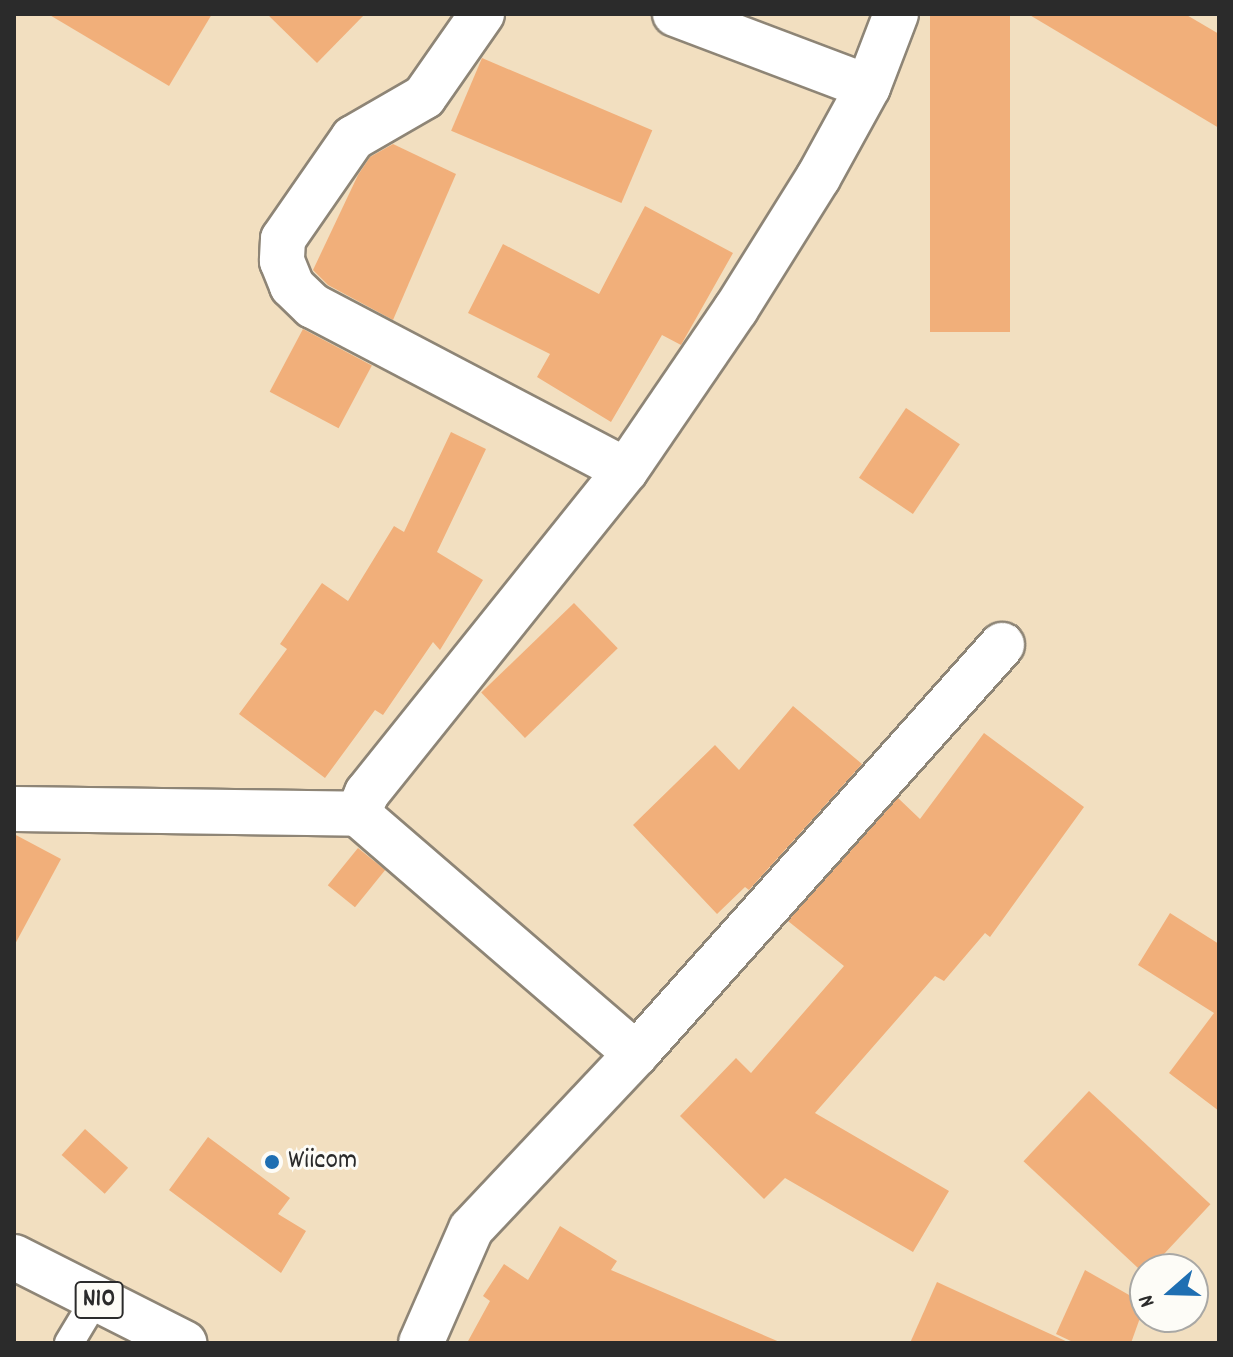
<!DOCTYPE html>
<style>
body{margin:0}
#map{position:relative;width:1233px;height:1357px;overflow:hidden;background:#f2dfc0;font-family:Dekko,sans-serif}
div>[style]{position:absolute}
.building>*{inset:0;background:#f1af7a;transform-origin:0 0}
.roads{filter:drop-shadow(2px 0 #8e8576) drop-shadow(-2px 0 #8e8576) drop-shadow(0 2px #8e8576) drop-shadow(0 -2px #8e8576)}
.lane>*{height:28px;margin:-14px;padding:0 14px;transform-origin:14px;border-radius:14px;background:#fff}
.street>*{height:44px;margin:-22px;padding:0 22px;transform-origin:22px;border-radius:22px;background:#fff}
.highway>*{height:44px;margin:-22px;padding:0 22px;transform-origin:22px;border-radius:22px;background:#fff}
.dots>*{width:22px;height:22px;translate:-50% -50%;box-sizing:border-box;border:4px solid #fdfcf7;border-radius:50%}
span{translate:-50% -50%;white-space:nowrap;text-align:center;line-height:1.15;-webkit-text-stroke:6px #fdfcf7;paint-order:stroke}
.shield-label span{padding:2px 6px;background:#fdfcf7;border:2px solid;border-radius:6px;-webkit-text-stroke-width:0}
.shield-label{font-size:26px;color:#2b2b2b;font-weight:700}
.poi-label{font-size:28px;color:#2b2b2b}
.left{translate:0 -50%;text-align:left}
.frame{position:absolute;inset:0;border:16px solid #2b2b2b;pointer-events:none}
.north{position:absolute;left:1129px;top:1253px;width:80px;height:80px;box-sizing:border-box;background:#fdfcf7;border:2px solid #a9a8a5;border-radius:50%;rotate:250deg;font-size:22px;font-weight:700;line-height:32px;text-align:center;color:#2b2b2b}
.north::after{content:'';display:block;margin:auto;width:28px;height:36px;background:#1f6fb2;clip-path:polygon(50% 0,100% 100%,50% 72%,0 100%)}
</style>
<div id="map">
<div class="building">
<i style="clip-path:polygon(48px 14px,212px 14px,169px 86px)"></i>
<i style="clip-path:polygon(267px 14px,365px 14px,317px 63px)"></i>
<i style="left:930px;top:14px;width:80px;height:318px"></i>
<i style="clip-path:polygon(1028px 14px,1185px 14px,1219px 34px,1219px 128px)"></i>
<i style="left:482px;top:58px;width:185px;height:79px;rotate:23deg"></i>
<i style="clip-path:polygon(393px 144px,456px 174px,393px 320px,328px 285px,313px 270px,358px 175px,370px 157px)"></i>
<i style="clip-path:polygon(645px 206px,733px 253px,681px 345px,662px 335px,611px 422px,537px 377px,550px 354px,468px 313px,503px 244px,599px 294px)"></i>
<i style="left:303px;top:329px;width:78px;height:71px;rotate:28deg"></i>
<i style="left:906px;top:408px;width:65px;height:84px;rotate:34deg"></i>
<i style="clip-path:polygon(451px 432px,486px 449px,437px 552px,483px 580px,440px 650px,433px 642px,383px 715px,375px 710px,325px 778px,239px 714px,287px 649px,280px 644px,322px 583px,348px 601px,394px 526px,404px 532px)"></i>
<i style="left:574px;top:603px;width:63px;height:129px;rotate:46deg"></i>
<i style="clip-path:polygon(793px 706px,862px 764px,749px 890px,745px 887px,717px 914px,633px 825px,715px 745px,739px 770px)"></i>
<i style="clip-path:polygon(984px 733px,1084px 807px,990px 937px,985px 933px,944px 981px,935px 976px,815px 1113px,949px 1191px,913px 1252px,785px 1178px,764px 1199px,680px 1116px,736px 1058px,751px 1073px,844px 966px,788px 921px,898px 798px,920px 819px)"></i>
<i style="clip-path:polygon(14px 834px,61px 859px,14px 946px)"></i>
<i style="left:358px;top:848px;width:35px;height:48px;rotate:39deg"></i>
<i style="clip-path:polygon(1170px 913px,1219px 944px,1219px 1111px,1169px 1073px,1214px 1013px,1138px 965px)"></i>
<i style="left:1089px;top:1091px;width:166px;height:96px;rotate:43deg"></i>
<i style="left:85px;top:1129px;width:58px;height:35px;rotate:42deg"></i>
<i style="clip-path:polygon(208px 1137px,290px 1198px,278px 1214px,306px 1231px,281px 1273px,169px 1190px)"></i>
<i style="clip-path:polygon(560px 1226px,617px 1261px,611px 1270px,782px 1343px,467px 1343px,490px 1301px,483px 1296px,504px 1264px,528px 1280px)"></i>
<i style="clip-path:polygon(1085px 1270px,1145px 1304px,1131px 1343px,1075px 1343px,1056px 1334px)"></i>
<i style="clip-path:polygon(937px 1282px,1070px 1343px,910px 1343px)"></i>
</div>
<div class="roads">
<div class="lane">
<i style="left:69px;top:1343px;width:52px;rotate:-59deg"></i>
</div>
<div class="street">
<i style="left:482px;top:14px;width:101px;rotate:124.9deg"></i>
<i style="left:424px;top:97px;width:82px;rotate:150deg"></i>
<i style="left:353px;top:138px;width:123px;rotate:124.7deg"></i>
<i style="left:283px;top:239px;width:22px;rotate:93deg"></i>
<i style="left:282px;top:261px;width:27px;rotate:68deg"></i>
<i style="left:292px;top:286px;width:29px;rotate:44deg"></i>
<i style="left:313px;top:306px;width:353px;rotate:27.7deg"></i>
<i style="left:675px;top:14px;width:206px;rotate:20.7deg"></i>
<i style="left:14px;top:809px;width:344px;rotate:0.8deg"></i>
<i style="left:636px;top:1054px;width:367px;rotate:-139.2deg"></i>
<i style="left:358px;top:814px;width:23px;rotate:-67deg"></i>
<i style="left:367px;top:793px;width:414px;rotate:-51.3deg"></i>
<i style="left:626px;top:470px;width:195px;rotate:-55.7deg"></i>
<i style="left:736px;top:309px;width:155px;rotate:-58deg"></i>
<i style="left:818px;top:178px;width:104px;rotate:-61.2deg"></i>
<i style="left:868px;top:87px;width:78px;rotate:-69deg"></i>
<i style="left:421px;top:1343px;width:124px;rotate:-66.3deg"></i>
<i style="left:471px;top:1229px;width:241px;rotate:-46.7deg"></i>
<i style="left:636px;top:1054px;width:549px;rotate:-48.18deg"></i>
</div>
<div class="highway">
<i style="left:14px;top:1257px;width:191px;rotate:26.8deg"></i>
</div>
</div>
<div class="dots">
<i style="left:272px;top:1162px;background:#1f6fb2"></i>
</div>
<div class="shield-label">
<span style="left:99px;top:1300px">N10</span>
</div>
<div class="poi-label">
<span class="left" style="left:288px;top:1162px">Wiicom</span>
</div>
<div class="frame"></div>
<div class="north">N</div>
</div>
